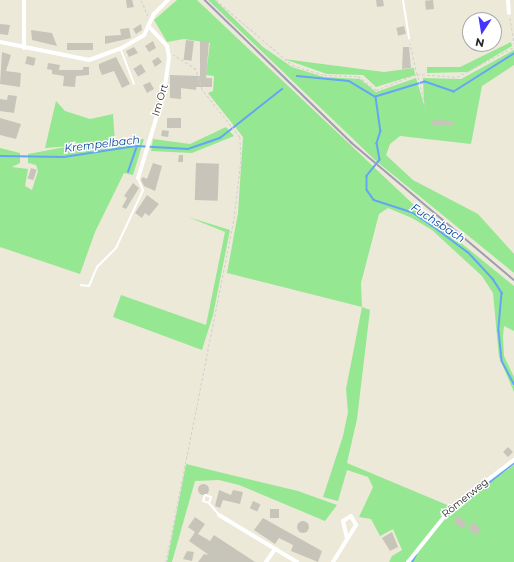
<!DOCTYPE html>
<meta charset="utf-8">
<style>
body{margin:0}
#map{position:relative;width:514px;height:562px;overflow:hidden;background:#ece9d9;font-family:Montserrat,sans-serif}
div>[style]{position:absolute}
.green>*{inset:0;background:#96e791}
.stream>*{height:1.5px;margin:-0.75px;padding:0 0.75px;transform-origin:0.75px;border-radius:0.75px;background:#64a5f6}
.building>*{inset:0;background:#c7c5b9;transform-origin:0 0}
.round{border-radius:50%}
.path>*{height:1px;margin-top:-0.5px;transform-origin:0;background:repeating-linear-gradient(90deg,#d0d0d0 0 3px,transparent 0 5px)}
.service>*{height:2px;margin:-1px;padding:0 1px;transform-origin:1px;border-radius:1px;background:#fff}
.minor>*{height:4px;margin:-2px;padding:0 2px;transform-origin:2px;border-radius:2px;background:#fff}
.rail>*{height:1.5px;margin:-0.75px;padding:0 0.75px;transform-origin:0.75px;border-radius:0.75px;background:#9f9cb4}
span{translate:-50% -50%;white-space:nowrap;text-align:center;line-height:1.15;-webkit-text-stroke:3px #fff;paint-order:stroke}
.street-label{font-size:10px;color:#282828}
.water-label{font-size:11px;color:#053ea0;font-style:italic}
.north{position:absolute;left:462px;top:12px;width:40px;height:40px;box-sizing:border-box;background:#fff;border:1px solid #a9a9a9;border-radius:50%;rotate:192deg;font-size:11px;font-weight:700;line-height:16px;text-align:center;color:#282828}
.north::after{content:'';display:block;margin:auto;width:14px;height:18px;background:#4733ff;clip-path:polygon(50% 0,100% 100%,50% 72%,0 100%)}
</style>
<div id="map">
<div class="green">
<i style="clip-path:polygon(177px 0,197px 0,413px 204px,514px 286px,514px 331px,504px 326px,503px 336px,504px 356px,514px 377px,514px 392px,499px 357px,493px 293px,482px 276px,432px 230px,412px 218px,388px 208px,379px 214px,361px 283px,362px 307px,370px 310px,357px 419px,347px 463px,452px 507px,514px 465px,514px 562px,389px 562px,392px 556px,402px 550px,393px 529px,380px 536px,371px 519px,359px 517px,373px 487px,368px 477px,347px 470px,338px 501px,323px 497px,343px 436px,348px 412px,346px 389px,362px 307px,227px 273px,238px 213px,243px 137px,208px 93px,213px 91px,214px 76px,206px 75px,210px 43px,184px 39px,167px 42px,154px 20px)"></i>
<i style="clip-path:polygon(208px 0,215px 0,263px 47px,292px 67px,324px 77px,360px 79px,376px 92px,416px 78px,424px 105px,423px 78px,461px 79px,514px 50px,514px 65px,482px 86px,471px 144px,400px 136px,390px 144px,386px 155px,413px 180px,478px 214px,514px 254px,514px 273px,376px 161px)"></i>
<i style="clip-path:polygon(511px 42px,512px 46px,468px 72px,427px 73px,427px 67px,460px 67px)"></i>
<i style="clip-path:polygon(284px 59px,384px 72px,414px 68px,415px 75px,376px 87px,363px 75px,327px 74px)"></i>
<i style="clip-path:polygon(56px 101px,65px 111px,90px 119px,113px 114px,115px 142px,144px 139px,133px 175px,124px 173px,95px 232px,80px 274px,0 247px,0 148px,20px 153px,20px 163px,12px 167px,28px 169px,25px 186px,32px 190px,38px 171px,36px 165px,28px 163px,28px 154px,71px 146px,45px 148px)"></i>
<i style="clip-path:polygon(226px 127px,234px 136px,192px 153px,151px 151px,153px 139px,190px 144px)"></i>
<i style="clip-path:polygon(188px 217px,230px 230px,213px 315px,202px 350px,113px 317px,121px 295px,206px 325px,225px 232px)"></i>
<i style="clip-path:polygon(186px 464px,298px 491px,337px 505px,325px 521px,239px 485px,219px 480px,195px 481px,172px 562px,167px 562px)"></i>
</div>
<div class="stream">
<i style="left:514px;top:54px;width:71px;rotate:147.7deg"></i>
<i style="left:454px;top:92px;width:31px;rotate:-161deg"></i>
<i style="left:425px;top:82px;width:51px;rotate:163deg"></i>
<i style="left:376px;top:97px;width:34px;rotate:82deg"></i>
<i style="left:381px;top:131px;width:13px;rotate:108deg"></i>
<i style="left:377px;top:143px;width:17px;rotate:80deg"></i>
<i style="left:380px;top:160px;width:21px;rotate:129deg"></i>
<i style="left:367px;top:176px;width:14px;rotate:90deg"></i>
<i style="left:367px;top:190px;width:12px;rotate:55deg"></i>
<i style="left:374px;top:200px;width:40px;rotate:18deg"></i>
<i style="left:412px;top:212px;width:30px;rotate:34deg"></i>
<i style="left:437px;top:229px;width:39px;rotate:37deg"></i>
<i style="left:468px;top:252px;width:37px;rotate:47deg"></i>
<i style="left:493px;top:279px;width:17px;rotate:57deg"></i>
<i style="left:502px;top:293px;width:38px;rotate:95deg"></i>
<i style="left:499px;top:331px;width:30px;rotate:84deg"></i>
<i style="left:502px;top:361px;width:26px;rotate:62deg"></i>
<i style="left:297px;top:76px;width:52px;rotate:5.5deg"></i>
<i style="left:349px;top:81px;width:31px;rotate:31deg"></i>
<i style="left:0;top:156px;width:64px;rotate:0.9deg"></i>
<i style="left:64px;top:157px;width:74px;rotate:-8.6deg"></i>
<i style="left:137px;top:146px;width:51px;rotate:3.4deg"></i>
<i style="left:188px;top:149px;width:34px;rotate:-19deg"></i>
<i style="left:220px;top:138px;width:79px;rotate:-38.3deg"></i>
<i style="left:128px;top:172px;width:28px;rotate:-71deg"></i>
<i style="left:448px;top:515px;width:84px;rotate:-38.2deg"></i>
<i style="left:412px;top:562px;width:8px;rotate:-60deg"></i>
</div>
<div class="building">
<i style="clip-path:polygon(126px 0,132px 0,134px 7px,127px 8px)"></i>
<i style="clip-path:polygon(376px 0,383px 0,384px 6px,377px 7px)"></i>
<i style="left:433px;top:0;width:9px;height:8px;rotate:84deg"></i>
<i style="clip-path:polygon(0 24px,10px 25px,8px 35px,0 34px)"></i>
<i style="clip-path:polygon(141px 24px,142px 30px,136px 34px,133px 29px)"></i>
<i style="left:404px;top:26px;width:8px;height:8px;rotate:76deg"></i>
<i style="clip-path:polygon(129px 28px,131px 38px,105px 44px,105px 36px,121px 35px,120px 29px)"></i>
<i style="clip-path:polygon(31px 30px,52px 33px,57px 46px,32px 40px)"></i>
<i style="left:186px;top:40px;width:8px;height:20px;rotate:7deg"></i>
<i style="clip-path:polygon(153px 41px,156px 48px,149px 52px,145px 46px)"></i>
<i style="clip-path:polygon(200px 41px,209px 42px,206px 78px,212px 78px,212px 87px,196px 87px,196px 90px,181px 88px,181px 99px,170px 98px,170px 75px,200px 76px)"></i>
<i style="left:67px;top:43px;width:26px;height:7px"></i>
<i style="clip-path:polygon(134px 47px,138px 53px,129px 57px,126px 51px)"></i>
<i style="clip-path:polygon(403px 47px,409px 47px,411px 68px,402px 69px)"></i>
<i style="clip-path:polygon(2px 52px,11px 55px,6px 71px,21px 73px,20px 87px,0 84px)"></i>
<i style="left:27px;top:56px;width:9px;height:8px;rotate:13deg"></i>
<i style="clip-path:polygon(116px 57px,130px 84px,122px 88px,114px 71px,102px 75px,99px 68px,99px 64px)"></i>
<i style="clip-path:polygon(158px 57px,162px 62px,155px 67px,152px 61px)"></i>
<i style="clip-path:polygon(48px 63px,60px 65px,59px 70px,83px 70px,83px 67px,89px 67px,89px 75px,76px 76px,75px 87px,63px 86px,64px 76px,52px 74px,52px 70px,47px 69px)"></i>
<i style="left:141px;top:64px;width:9px;height:9px;rotate:58deg"></i>
<i style="clip-path:polygon(150px 82px,154px 89px,147px 93px,143px 85px)"></i>
<i style="clip-path:polygon(8px 95px,17px 96px,14px 113px,0 111px,0 99px,7px 100px)"></i>
<i style="clip-path:polygon(0 118px,21px 124px,16px 139px,0 135px)"></i>
<i style="left:167px;top:118px;width:14px;height:10px"></i>
<i style="clip-path:polygon(433px 120px,453px 121px,453px 125px,432px 125px)"></i>
<i style="left:162px;top:130px;width:7px;height:6px;rotate:8deg"></i>
<i style="clip-path:polygon(179px 155px,183px 155px,183px 162px,178px 162px)"></i>
<i style="clip-path:polygon(153px 163px,162px 166px,155px 191px,144px 186px,141px 180px,143px 177px,147px 179px)"></i>
<i style="left:196px;top:163px;width:23px;height:37px;rotate:2deg"></i>
<i style="left:31px;top:168px;width:6px;height:11px;rotate:18deg"></i>
<i style="clip-path:polygon(133px 183px,139px 188px,126px 209px,122px 207px,127px 198px,124px 196px)"></i>
<i style="clip-path:polygon(147px 195px,159px 204px,149px 216px,145px 213px,142px 218px,135px 213px)"></i>
<i style="left:508px;top:447px;width:7px;height:7px;rotate:45deg"></i>
<i class="round" style="left:197.5px;top:483.5px;width:11px;height:11px"></i>
<i style="clip-path:polygon(219px 490px,231px 495px,233px 490px,243px 492px,240px 504px,223px 500px,220px 508px,215px 506px)"></i>
<i style="left:253px;top:501px;width:8px;height:8px;rotate:23deg"></i>
<i style="left:270px;top:509px;width:9px;height:9px"></i>
<i style="clip-path:polygon(459px 516px,467px 524px,462px 529px,453px 521px)"></i>
<i style="clip-path:polygon(195px 517px,205px 524px,198px 534px,210px 541px,214px 535px,255px 562px,198px 562px,204px 554px,209px 555px,189px 541px,195px 532px,188px 527px)"></i>
<i style="clip-path:polygon(263px 518px,322px 551px,318px 562px,291px 551px,293px 545px,279px 538px,275px 544px,254px 530px)"></i>
<i class="round" style="left:297px;top:521px;width:12px;height:12px"></i>
<i style="clip-path:polygon(473px 522px,481px 529px,476px 536px,468px 528px)"></i>
<i style="clip-path:polygon(392px 532px,398px 547px,390px 551px,382px 538px)"></i>
<i style="clip-path:polygon(187px 551px,194px 552px,192px 561px,183px 559px)"></i>
</div>
<div class="path">
<i style="left:141px;top:0;width:17px;rotate:66deg"></i>
<i style="left:216px;top:0;width:100px;rotate:40.5deg"></i>
<i style="left:292px;top:65px;width:34px;rotate:17deg"></i>
<i style="left:324px;top:75px;width:34px;rotate:2deg"></i>
<i style="left:358px;top:76px;width:23px;rotate:38deg"></i>
<i style="left:376px;top:90px;width:44px;rotate:-21.3deg"></i>
<i style="left:417px;top:74px;width:32px;rotate:-103deg"></i>
<i style="left:510px;top:18px;width:26px;rotate:81deg"></i>
<i style="left:426px;top:109px;width:36px;rotate:-104deg"></i>
<i style="left:417px;top:74px;width:40px;rotate:4.3deg"></i>
<i style="left:457px;top:77px;width:64px;rotate:-27.8deg"></i>
<i style="left:166px;top:562px;width:351px;rotate:-78.8deg"></i>
<i style="left:234px;top:218px;width:59px;rotate:-83.2deg"></i>
<i style="left:241px;top:159px;width:22px;rotate:-93deg"></i>
<i style="left:240px;top:137px;width:61px;rotate:-128.4deg"></i>
<i style="left:202px;top:89px;width:21px;rotate:-107deg"></i>
<i style="left:196px;top:69px;width:27px;rotate:-147deg"></i>
</div>
<div class="service">
<i style="left:403px;top:0;width:39px;rotate:81deg"></i>
<i style="left:121px;top:50px;width:36px;rotate:69deg"></i>
<i style="left:81px;top:285px;width:8px;rotate:7deg"></i>
<i style="left:89px;top:286px;width:21px;rotate:-67deg"></i>
<i style="left:97px;top:267px;width:27px;rotate:-45deg"></i>
<i style="left:116px;top:248px;width:64px;rotate:-65deg"></i>
<i style="left:143px;top:190px;width:12px;rotate:-114deg"></i>
<i style="left:209px;top:503px;width:6px;rotate:-162deg"></i>
<i style="left:203px;top:501px;width:6px;rotate:-72deg"></i>
<i style="left:205px;top:495px;width:6px;rotate:18deg"></i>
<i style="left:211px;top:497px;width:6px;rotate:108deg"></i>
<i style="left:209px;top:503px;width:16px;rotate:50deg"></i>
</div>
<div class="minor">
<i style="left:508px;top:0;width:13px;rotate:86deg"></i>
<i style="left:0;top:42px;width:91px;rotate:11.4deg"></i>
<i style="left:89px;top:60px;width:33px;rotate:-20deg"></i>
<i style="left:120px;top:49px;width:28px;rotate:-30deg"></i>
<i style="left:144px;top:35px;width:23px;rotate:-65deg"></i>
<i style="left:154px;top:14px;width:20px;rotate:-45deg"></i>
<i style="left:24px;top:48px;width:48px;rotate:-90deg"></i>
<i style="left:138px;top:178px;width:89px;rotate:-73deg"></i>
<i style="left:164px;top:93px;width:36px;rotate:-82deg"></i>
<i style="left:169px;top:57px;width:11px;rotate:-100deg"></i>
<i style="left:167px;top:46px;width:25px;rotate:-133deg"></i>
<i style="left:219px;top:515px;width:91px;rotate:31.1deg"></i>
<i style="left:266px;top:562px;width:16px;rotate:-55deg"></i>
<i style="left:333px;top:562px;width:44px;rotate:-58.1deg"></i>
<i style="left:356px;top:525px;width:10px;rotate:-119deg"></i>
<i style="left:351px;top:516px;width:9px;rotate:148deg"></i>
<i style="left:343px;top:521px;width:18px;rotate:77deg"></i>
<i style="left:408px;top:562px;width:70px;rotate:-51.3deg"></i>
<i style="left:452px;top:507px;width:78px;rotate:-37.2deg"></i>
</div>
<div class="rail">
<i style="left:205px;top:0;width:205px;rotate:44.2deg"></i>
<i style="left:352px;top:143px;width:212px;rotate:40.2deg"></i>
</div>
<div class="street-label">
<span style="left:160px;top:100px;rotate:-73deg">Im Ort</span>
<span style="left:465px;top:498px;rotate:-39deg">Römerweg</span>
</div>
<div class="water-label">
<span style="left:102px;top:144px;rotate:-7deg">Krempelbach</span>
<span style="left:438px;top:223px;rotate:33deg">Fuchsbach</span>
</div>
<div class="north">N</div>
</div>
